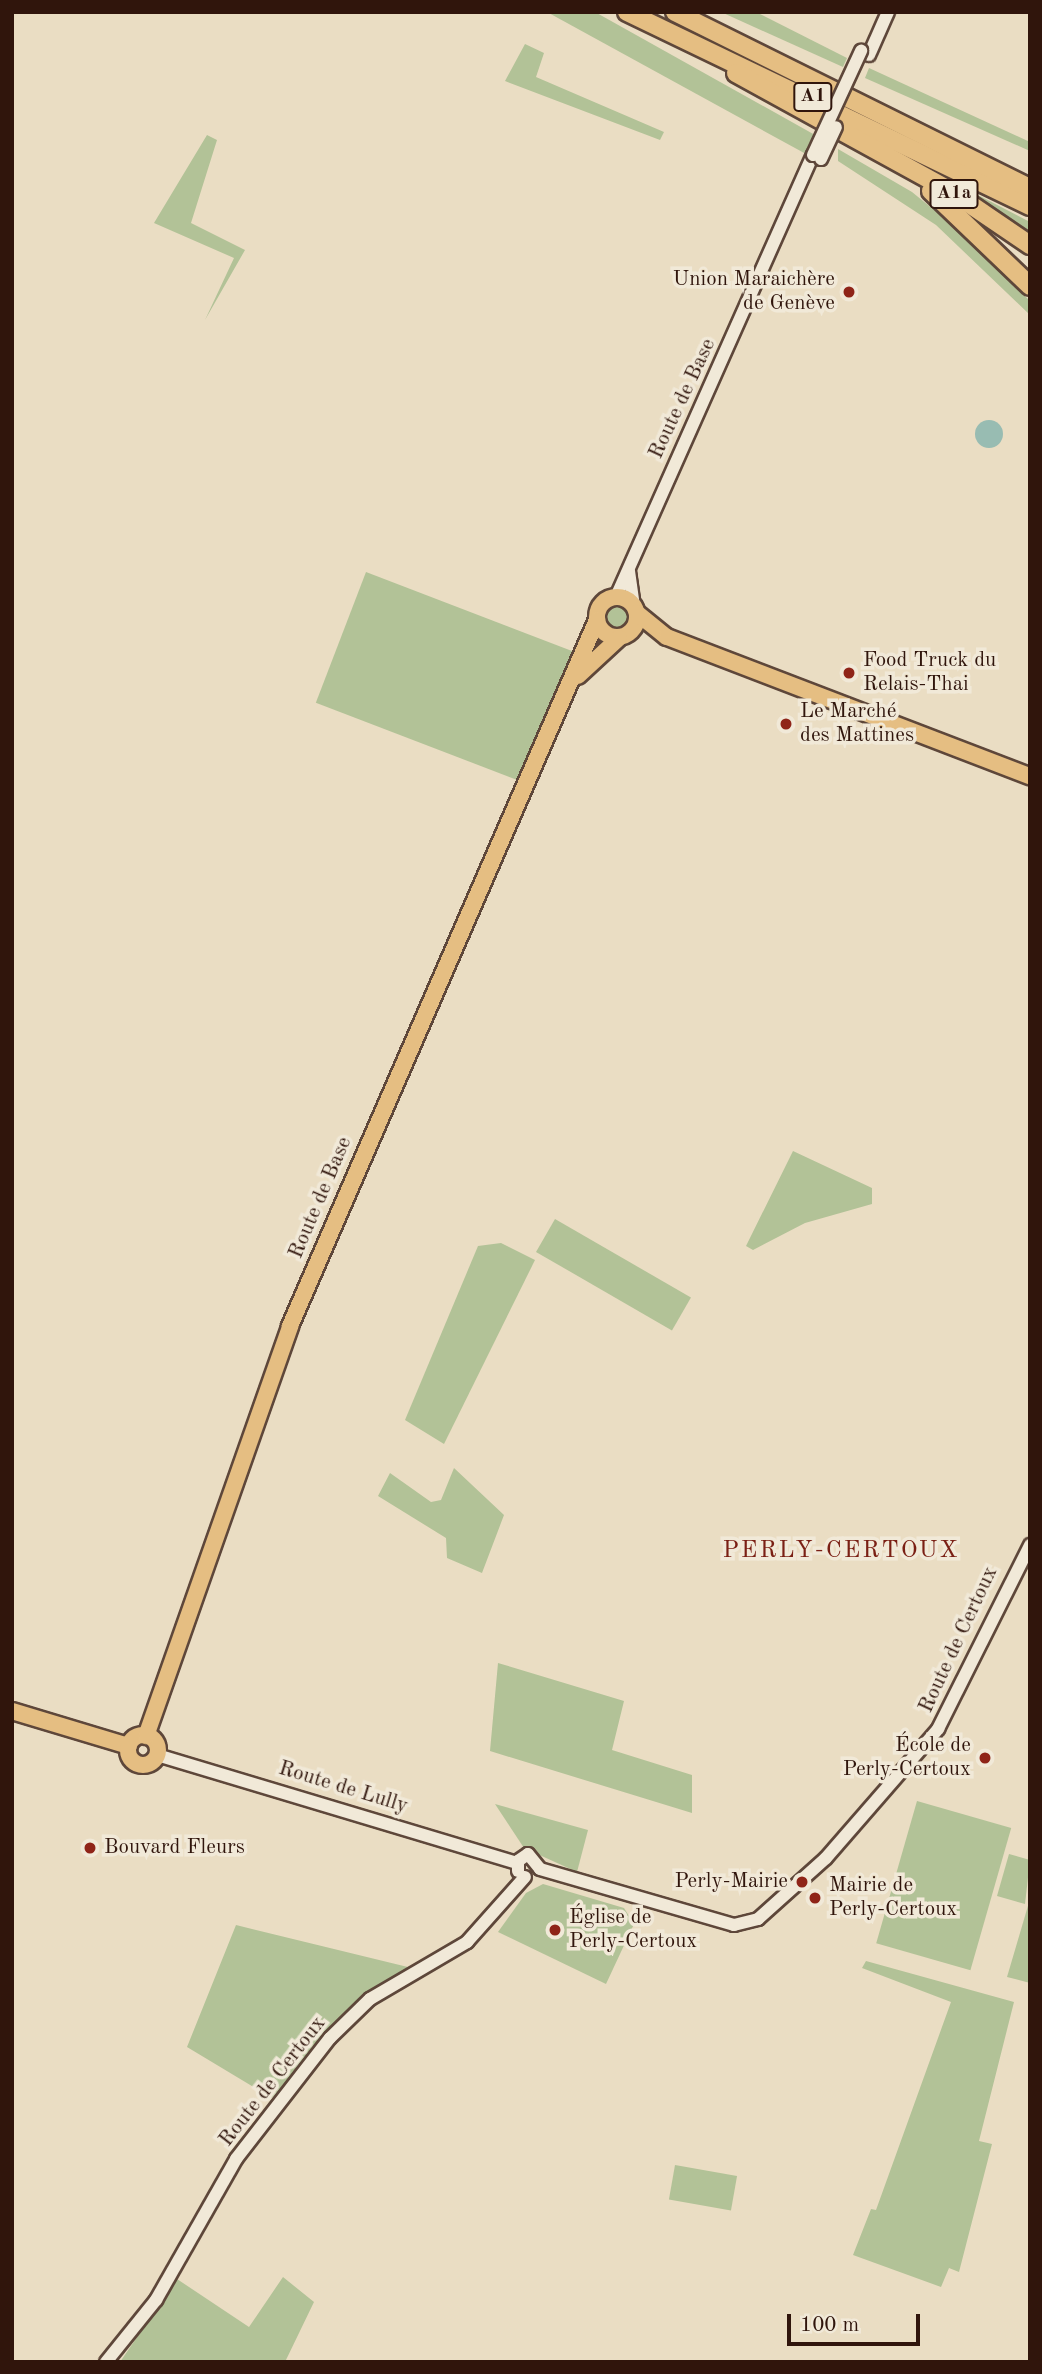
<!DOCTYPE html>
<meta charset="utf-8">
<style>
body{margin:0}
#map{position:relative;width:1042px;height:2374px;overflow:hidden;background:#eaddc3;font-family:"Old Standard TT",serif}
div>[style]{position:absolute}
.green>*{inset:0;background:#b2c297;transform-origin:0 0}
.round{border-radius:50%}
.water>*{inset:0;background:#98bcb2}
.roads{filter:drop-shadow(2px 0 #5e473a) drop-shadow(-2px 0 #5e473a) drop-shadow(0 2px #5e473a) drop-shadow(0 -2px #5e473a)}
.minor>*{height:12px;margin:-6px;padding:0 6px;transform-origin:6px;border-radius:6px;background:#f1e9d8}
.major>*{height:16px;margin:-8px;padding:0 8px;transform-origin:8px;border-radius:8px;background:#e5be82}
.major>.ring{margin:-8px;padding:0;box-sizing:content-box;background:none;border:16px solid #e5be82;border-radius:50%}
.highway>*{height:18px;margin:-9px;padding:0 9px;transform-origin:9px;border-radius:9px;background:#e5be82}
.bridges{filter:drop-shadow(2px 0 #5e473a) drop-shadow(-2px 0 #5e473a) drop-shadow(0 2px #5e473a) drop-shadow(0 -2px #5e473a)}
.minor-bridge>*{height:12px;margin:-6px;padding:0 6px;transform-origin:6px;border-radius:6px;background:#f1e9d8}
.dots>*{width:19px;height:19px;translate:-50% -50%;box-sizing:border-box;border:4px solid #f1e9d8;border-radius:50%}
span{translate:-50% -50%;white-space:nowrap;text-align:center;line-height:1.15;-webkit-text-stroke:7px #f1e9d8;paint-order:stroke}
.shield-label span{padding:2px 5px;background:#f1e9d8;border:2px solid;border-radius:5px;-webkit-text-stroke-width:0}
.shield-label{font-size:19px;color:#30150c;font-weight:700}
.poi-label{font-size:21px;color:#30150c}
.right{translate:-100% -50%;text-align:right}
.left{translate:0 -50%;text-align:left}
.street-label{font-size:21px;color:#30150c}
.quarter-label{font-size:24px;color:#7a1f14;letter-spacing:2px}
.frame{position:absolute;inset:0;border:14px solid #30150c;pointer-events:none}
.scale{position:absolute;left:787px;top:2314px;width:133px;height:32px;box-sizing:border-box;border:4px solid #30150c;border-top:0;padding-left:9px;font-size:21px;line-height:24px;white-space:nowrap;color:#30150c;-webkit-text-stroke:5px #f1e9d8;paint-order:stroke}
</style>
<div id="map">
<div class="green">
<i style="clip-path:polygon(547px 12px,595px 12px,815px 135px,806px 154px)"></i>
<i style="clip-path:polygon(721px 12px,756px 12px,847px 58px,843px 67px)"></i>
<i style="clip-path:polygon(525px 44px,544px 53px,536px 77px,664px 132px,660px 140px,505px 81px)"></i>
<i style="clip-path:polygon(869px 68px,1030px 142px,1030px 151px,865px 78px)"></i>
<i style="clip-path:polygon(207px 135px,217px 140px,191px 223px,245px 250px,205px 320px,234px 258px,154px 223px)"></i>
<i style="clip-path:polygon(887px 148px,1030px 222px,1030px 236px,986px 205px)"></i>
<i style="clip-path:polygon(838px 149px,912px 192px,955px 227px,1030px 301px,1030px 315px,936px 225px,838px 161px)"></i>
<i style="left:366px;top:572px;width:222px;height:140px;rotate:21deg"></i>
<i class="round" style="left:603px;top:604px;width:28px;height:28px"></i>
<i style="clip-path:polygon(793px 1151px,872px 1188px,872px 1204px,805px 1223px,753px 1250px,746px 1246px)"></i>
<i style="left:555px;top:1219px;width:157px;height:38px;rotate:30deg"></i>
<i style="clip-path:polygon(501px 1243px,535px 1260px,444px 1444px,405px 1420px,478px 1246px)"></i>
<i style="clip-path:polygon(454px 1468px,504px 1515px,482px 1573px,447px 1558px,446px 1538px,378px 1496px,390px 1473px,431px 1502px,441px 1500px)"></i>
<i style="clip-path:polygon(498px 1663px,624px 1701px,612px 1750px,692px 1775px,692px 1813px,490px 1751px)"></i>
<i style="left:917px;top:1801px;width:98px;height:148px;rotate:16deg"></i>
<i style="clip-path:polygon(495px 1804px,588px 1830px,577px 1872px,524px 1848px)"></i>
<i style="clip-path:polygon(1009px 1854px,1030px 1860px,1025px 1904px,997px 1896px)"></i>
<i style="clip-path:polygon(543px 1884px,624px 1908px,634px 1924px,606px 1984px,498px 1932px,526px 1893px)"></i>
<i style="clip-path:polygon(1030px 1899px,1030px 1983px,1007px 1977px)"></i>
<i style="clip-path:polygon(236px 1925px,416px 1969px,346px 2012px,272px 2098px,187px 2047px)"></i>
<i style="clip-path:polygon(866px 1961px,1014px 2002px,979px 2141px,992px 2144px,959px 2272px,949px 2268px,941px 2287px,853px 2255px,871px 2209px,876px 2210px,951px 2002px,862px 1968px)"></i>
<i style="left:675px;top:2165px;width:63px;height:35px;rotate:10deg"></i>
<i style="clip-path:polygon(283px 2277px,314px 2302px,285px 2362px,120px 2362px,177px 2279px,249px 2327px)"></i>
</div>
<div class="water">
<i class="round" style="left:975px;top:420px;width:28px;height:28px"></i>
</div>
<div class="roads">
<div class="minor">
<i style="left:869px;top:55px;width:47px;rotate:-66.2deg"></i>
<i style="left:629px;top:571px;width:35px;rotate:82deg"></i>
<i style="left:616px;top:597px;width:484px;rotate:-66deg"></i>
<i style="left:157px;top:1755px;width:376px;rotate:16.7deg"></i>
<i style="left:540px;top:1869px;width:202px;rotate:16.1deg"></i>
<i style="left:734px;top:1925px;width:25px;rotate:-14deg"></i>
<i style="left:758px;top:1919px;width:91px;rotate:-41.9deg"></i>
<i style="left:826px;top:1858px;width:171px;rotate:-49deg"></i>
<i style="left:938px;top:1729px;width:206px;rotate:-63.4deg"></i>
<i style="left:518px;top:1871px;width:10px;rotate:-90deg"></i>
<i style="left:518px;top:1861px;width:12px;rotate:-35deg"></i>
<i style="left:528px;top:1854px;width:19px;rotate:51deg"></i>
<i style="left:106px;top:2362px;width:80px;rotate:-51.1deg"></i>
<i style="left:156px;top:2300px;width:162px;rotate:-60.4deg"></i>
<i style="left:236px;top:2159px;width:153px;rotate:-52.2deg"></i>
<i style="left:330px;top:2038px;width:56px;rotate:-44.3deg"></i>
<i style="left:370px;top:1999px;width:113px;rotate:-30.4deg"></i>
<i style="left:467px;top:1942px;width:87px;rotate:-48.3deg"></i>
</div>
<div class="major">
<i class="ring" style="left:597px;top:597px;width:24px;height:24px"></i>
<i style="left:637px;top:613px;width:38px;rotate:39deg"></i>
<i style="left:667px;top:637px;width:389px;rotate:21deg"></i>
<i style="left:578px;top:676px;width:56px;rotate:-42.8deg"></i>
<i style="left:12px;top:1711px;width:122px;rotate:16.7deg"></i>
<i class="ring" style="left:128px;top:1735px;width:14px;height:14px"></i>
<i style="left:146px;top:1736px;width:435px;rotate:-70.6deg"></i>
<i style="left:290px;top:1326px;width:770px;rotate:-66.5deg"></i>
</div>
<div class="highway">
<i style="left:627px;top:12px;width:447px;rotate:25.7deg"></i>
<i style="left:675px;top:12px;width:396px;rotate:26.4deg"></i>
<i style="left:736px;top:73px;width:243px;rotate:28.8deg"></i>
<i style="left:949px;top:190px;width:98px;rotate:34.2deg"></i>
<i style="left:931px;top:191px;width:137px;rotate:43.8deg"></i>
</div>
</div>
<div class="bridges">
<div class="minor-bridge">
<i style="left:813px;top:155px;width:115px;rotate:-65.2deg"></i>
<i style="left:821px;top:159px;width:35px;rotate:-65deg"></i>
</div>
</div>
<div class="dots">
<i style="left:849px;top:292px;background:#8f2418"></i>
<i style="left:849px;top:673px;background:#8f2418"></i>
<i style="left:786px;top:724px;background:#8f2418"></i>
<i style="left:985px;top:1758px;background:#8f2418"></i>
<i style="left:90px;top:1848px;background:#8f2418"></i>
<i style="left:802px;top:1882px;background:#8f2418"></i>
<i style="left:815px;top:1898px;background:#8f2418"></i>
<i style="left:555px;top:1930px;background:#8f2418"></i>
</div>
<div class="shield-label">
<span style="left:813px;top:97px">A1</span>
<span style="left:954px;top:194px">A1a</span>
</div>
<div class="poi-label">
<span class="right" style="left:835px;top:292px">Union Maraichère<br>de Genève</span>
<span class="left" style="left:863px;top:673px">Food Truck du<br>Relais-Thai</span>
<span class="left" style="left:800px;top:724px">Le Marché<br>des Mattines</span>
<span class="right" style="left:971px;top:1758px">École de<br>Perly-Certoux</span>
<span class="left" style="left:104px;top:1848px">Bouvard Fleurs</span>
<span class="right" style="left:788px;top:1882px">Perly-Mairie</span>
<span class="left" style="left:829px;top:1898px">Mairie de<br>Perly-Certoux</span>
<span class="left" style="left:569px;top:1930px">Église de<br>Perly-Certoux</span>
</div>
<div class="street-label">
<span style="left:683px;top:399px;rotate:-65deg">Route de Base</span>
<span style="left:321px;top:1198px;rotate:-67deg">Route de Base</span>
<span style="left:959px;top:1640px;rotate:-65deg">Route de Certoux</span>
<span style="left:343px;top:1788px;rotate:17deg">Route de Lully</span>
<span style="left:273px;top:2082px;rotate:-52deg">Route de Certoux</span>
</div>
<div class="quarter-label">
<span style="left:841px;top:1552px">PERLY-CERTOUX</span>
</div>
<div class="frame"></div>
<div class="scale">100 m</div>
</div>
